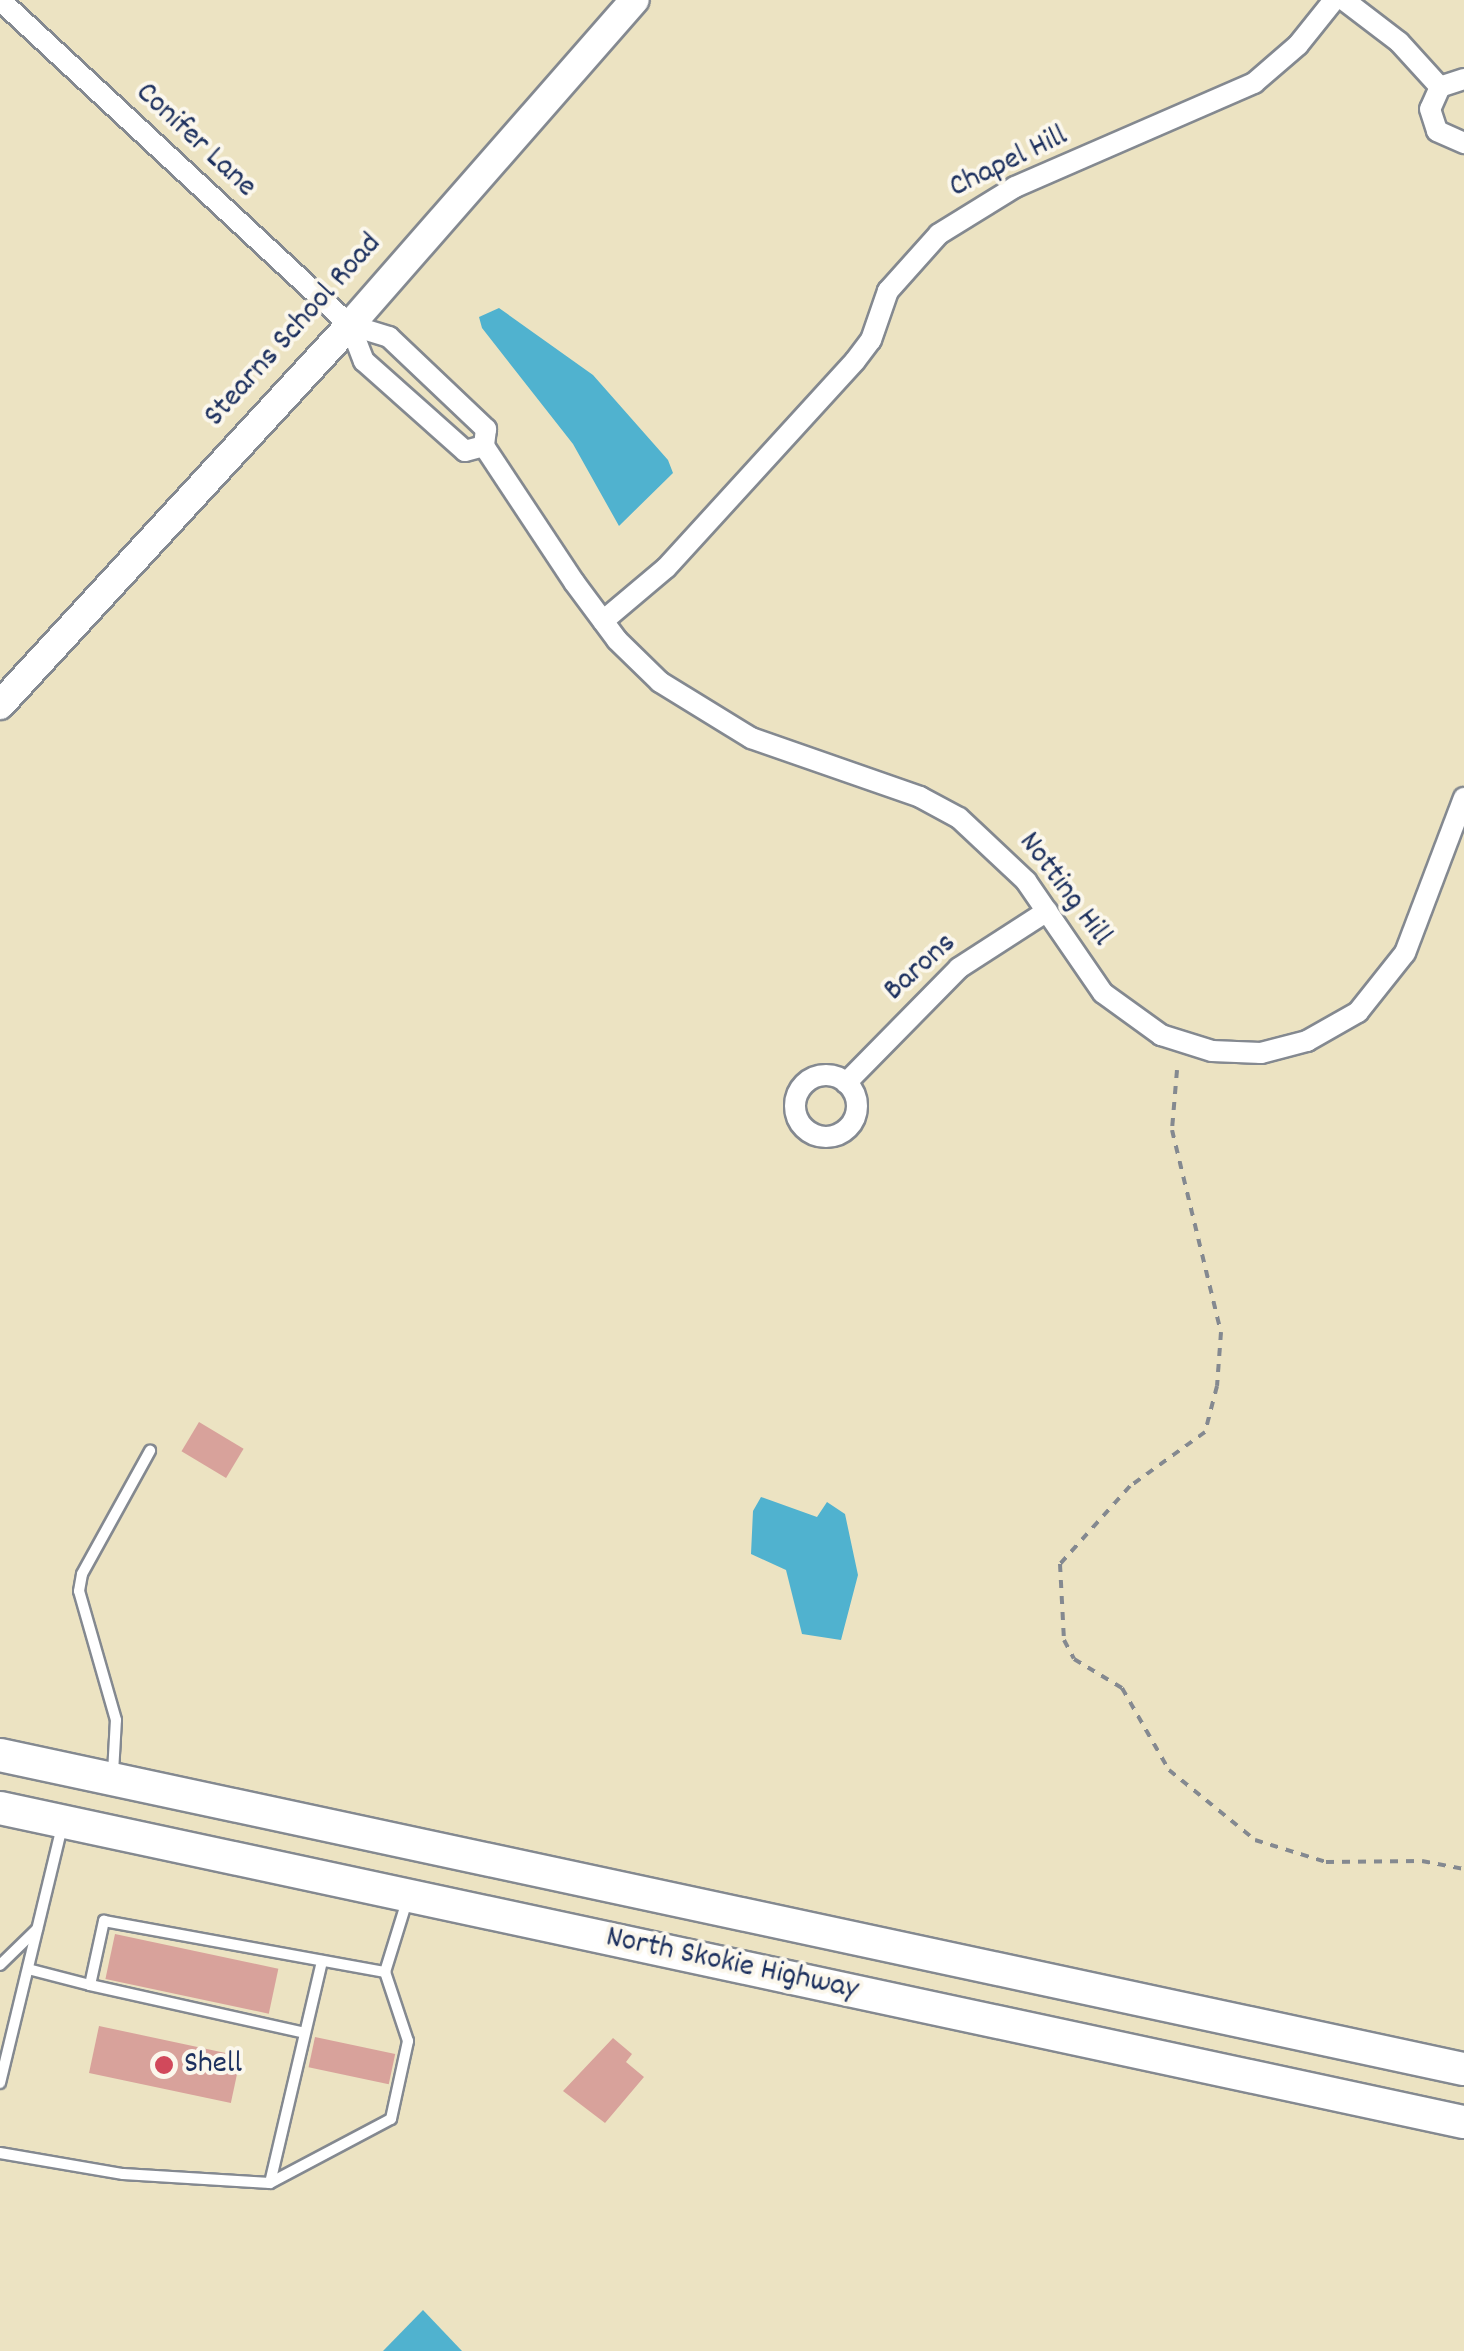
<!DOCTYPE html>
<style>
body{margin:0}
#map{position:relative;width:1464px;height:2351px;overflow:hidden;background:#ece3c2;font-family:Dekko,sans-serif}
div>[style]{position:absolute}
.water>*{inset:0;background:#50b2cf}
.building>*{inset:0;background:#d8a29b;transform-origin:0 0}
.path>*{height:4px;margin-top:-2px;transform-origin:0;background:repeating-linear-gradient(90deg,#848990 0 8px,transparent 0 16px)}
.roads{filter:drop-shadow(2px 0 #848990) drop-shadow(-2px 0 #848990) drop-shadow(0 2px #848990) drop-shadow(0 -2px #848990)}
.service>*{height:10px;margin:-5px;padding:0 5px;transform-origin:5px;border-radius:5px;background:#fff}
.minor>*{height:20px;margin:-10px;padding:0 10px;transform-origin:10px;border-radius:10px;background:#fff}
.minor>.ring{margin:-10px;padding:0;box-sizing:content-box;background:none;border:20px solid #fff;border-radius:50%}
.secondary>*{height:28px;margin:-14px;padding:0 14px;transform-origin:14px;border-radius:14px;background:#fff}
.trunk>*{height:32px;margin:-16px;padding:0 16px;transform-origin:16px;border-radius:16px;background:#fff}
.dots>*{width:28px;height:28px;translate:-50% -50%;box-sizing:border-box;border:5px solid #fbf7ec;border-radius:50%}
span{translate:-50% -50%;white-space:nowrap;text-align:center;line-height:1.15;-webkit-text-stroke:8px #fbf7ec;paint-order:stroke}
.street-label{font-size:32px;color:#1b2f5e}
.poi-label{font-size:32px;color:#1b2f5e}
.left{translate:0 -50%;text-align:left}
</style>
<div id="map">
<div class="water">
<i style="clip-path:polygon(499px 308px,593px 375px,668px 460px,673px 473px,619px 526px,573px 444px,482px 328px,479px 317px)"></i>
<i style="clip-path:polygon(761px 1497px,817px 1517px,827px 1502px,845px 1514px,858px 1575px,841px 1640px,802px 1634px,786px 1570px,751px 1554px,753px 1511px)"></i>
<i style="clip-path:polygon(423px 2310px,462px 2351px,383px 2351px)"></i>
</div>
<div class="building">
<i style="left:199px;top:1422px;width:52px;height:34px;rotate:31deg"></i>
<i style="left:115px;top:1934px;width:167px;height:46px;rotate:12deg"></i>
<i style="left:99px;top:2026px;width:145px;height:48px;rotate:12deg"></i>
<i style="left:315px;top:2037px;width:82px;height:31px;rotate:12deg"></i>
<i style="clip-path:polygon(613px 2038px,632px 2054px,626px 2062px,644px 2077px,605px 2123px,563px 2091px)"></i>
</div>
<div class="path">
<i style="left:1177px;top:1070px;width:60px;rotate:94.8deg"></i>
<i style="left:1172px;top:1130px;width:208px;rotate:76.4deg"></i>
<i style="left:1221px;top:1332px;width:54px;rotate:94.2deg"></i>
<i style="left:1217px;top:1386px;width:48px;rotate:104.6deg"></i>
<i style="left:1205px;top:1432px;width:92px;rotate:144.2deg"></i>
<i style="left:1130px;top:1486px;width:105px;rotate:131.9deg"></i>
<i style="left:1060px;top:1564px;width:76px;rotate:87deg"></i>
<i style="left:1064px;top:1640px;width:21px;rotate:62deg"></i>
<i style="left:1074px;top:1659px;width:56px;rotate:31.1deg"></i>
<i style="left:1122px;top:1688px;width:95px;rotate:60.2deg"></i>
<i style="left:1169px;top:1770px;width:111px;rotate:39.1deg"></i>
<i style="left:1255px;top:1840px;width:74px;rotate:17.2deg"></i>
<i style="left:1326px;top:1862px;width:96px;rotate:-0.6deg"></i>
<i style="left:1422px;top:1861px;width:43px;rotate:10.8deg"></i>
</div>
<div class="roads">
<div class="service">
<i style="left:113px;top:1773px;width:53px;rotate:-86.8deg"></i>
<i style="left:116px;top:1720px;width:134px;rotate:-106deg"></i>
<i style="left:79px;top:1591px;width:17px;rotate:-80deg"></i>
<i style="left:82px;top:1574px;width:141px;rotate:-61.1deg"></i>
<i style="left:0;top:1965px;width:52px;rotate:-44.2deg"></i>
<i style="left:28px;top:1969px;width:64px;rotate:14.5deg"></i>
<i style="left:90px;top:1985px;width:66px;rotate:-77.7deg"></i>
<i style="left:104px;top:1921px;width:286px;rotate:10.3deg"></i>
<i style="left:385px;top:1972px;width:74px;rotate:-72.8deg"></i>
<i style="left:90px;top:1985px;width:220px;rotate:12.6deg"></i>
<i style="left:0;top:2083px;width:263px;rotate:-76.4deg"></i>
<i style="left:0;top:2153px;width:125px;rotate:9.7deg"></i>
<i style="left:123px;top:2174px;width:147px;rotate:3.5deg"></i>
<i style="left:270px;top:2183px;width:137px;rotate:-27.9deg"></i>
<i style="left:391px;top:2119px;width:80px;rotate:-77.7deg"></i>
<i style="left:408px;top:2041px;width:73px;rotate:-108.4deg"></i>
<i style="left:270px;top:2183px;width:228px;rotate:-76.8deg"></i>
</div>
<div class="minor">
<i style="left:0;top:0;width:478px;rotate:42.9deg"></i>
<i style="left:350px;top:325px;width:39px;rotate:69deg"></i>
<i style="left:364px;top:361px;width:135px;rotate:41.7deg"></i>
<i style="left:465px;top:451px;width:20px;rotate:-15deg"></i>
<i style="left:1344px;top:0;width:69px;rotate:37.4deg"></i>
<i style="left:1399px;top:42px;width:61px;rotate:47.7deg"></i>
<i style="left:1464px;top:79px;width:25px;rotate:162deg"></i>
<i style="left:1440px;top:87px;width:24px;rotate:114deg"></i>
<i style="left:1430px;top:109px;width:23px;rotate:72deg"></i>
<i style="left:1437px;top:131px;width:30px;rotate:24deg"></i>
<i style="left:350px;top:325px;width:41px;rotate:17.1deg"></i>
<i style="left:389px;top:337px;width:134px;rotate:43.5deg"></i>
<i style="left:486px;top:429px;width:17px;rotate:97deg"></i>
<i style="left:484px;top:446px;width:163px;rotate:56.5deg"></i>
<i style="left:574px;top:582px;width:72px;rotate:53.4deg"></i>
<i style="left:617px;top:640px;width:60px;rotate:44.3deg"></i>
<i style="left:660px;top:682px;width:107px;rotate:31.6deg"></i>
<i style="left:751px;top:738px;width:179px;rotate:19.2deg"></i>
<i style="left:920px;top:797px;width:44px;rotate:28.3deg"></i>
<i style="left:959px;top:818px;width:92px;rotate:43.2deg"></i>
<i style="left:1026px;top:881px;width:136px;rotate:55.5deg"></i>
<i style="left:1103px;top:993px;width:72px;rotate:35.9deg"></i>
<i style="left:1161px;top:1035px;width:53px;rotate:17.4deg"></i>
<i style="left:1212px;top:1051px;width:49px;rotate:2.3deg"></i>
<i style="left:1261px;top:1053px;width:48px;rotate:-14.6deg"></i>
<i style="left:1307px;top:1041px;width:59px;rotate:-29.6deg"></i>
<i style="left:1358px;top:1012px;width:75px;rotate:-51.5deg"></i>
<i style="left:1405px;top:953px;width:166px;rotate:-69.2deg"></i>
<i style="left:603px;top:621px;width:82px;rotate:-40.1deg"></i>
<i style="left:666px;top:568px;width:280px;rotate:-47.6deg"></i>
<i style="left:855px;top:361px;width:26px;rotate:-53deg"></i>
<i style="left:871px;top:340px;width:52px;rotate:-70.9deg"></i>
<i style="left:888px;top:291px;width:76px;rotate:-48.2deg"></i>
<i style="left:939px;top:234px;width:89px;rotate:-31.7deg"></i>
<i style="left:1015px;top:187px;width:261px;rotate:-23.5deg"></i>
<i style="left:1254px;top:83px;width:58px;rotate:-40.8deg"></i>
<i style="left:1298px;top:45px;width:58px;rotate:-51.3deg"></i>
<i class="ring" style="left:795px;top:1075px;width:42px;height:42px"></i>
<i style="left:846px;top:1083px;width:161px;rotate:-45.5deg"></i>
<i style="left:959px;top:968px;width:105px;rotate:-32.9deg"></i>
</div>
<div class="secondary">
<i style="left:0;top:705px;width:517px;rotate:-47.35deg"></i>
<i style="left:350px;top:325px;width:432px;rotate:-48.8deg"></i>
</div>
<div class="trunk">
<i style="left:0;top:1755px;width:1497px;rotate:12.11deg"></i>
<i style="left:0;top:1808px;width:1497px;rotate:12.11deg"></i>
</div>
</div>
<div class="dots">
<i style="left:164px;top:2065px;background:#d1495b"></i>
</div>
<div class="street-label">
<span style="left:195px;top:141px;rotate:43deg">Conifer Lane</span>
<span style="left:1009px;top:163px;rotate:-26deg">Chapel Hill</span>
<span style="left:294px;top:331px;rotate:-48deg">Stearns School Road</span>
<span style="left:1064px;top:890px;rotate:53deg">Notting Hill</span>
<span style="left:921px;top:968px;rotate:-42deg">Barons</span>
<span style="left:732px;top:1965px;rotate:12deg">North Skokie Highway</span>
</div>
<div class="poi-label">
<span class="left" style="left:184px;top:2065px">Shell</span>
</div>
</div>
